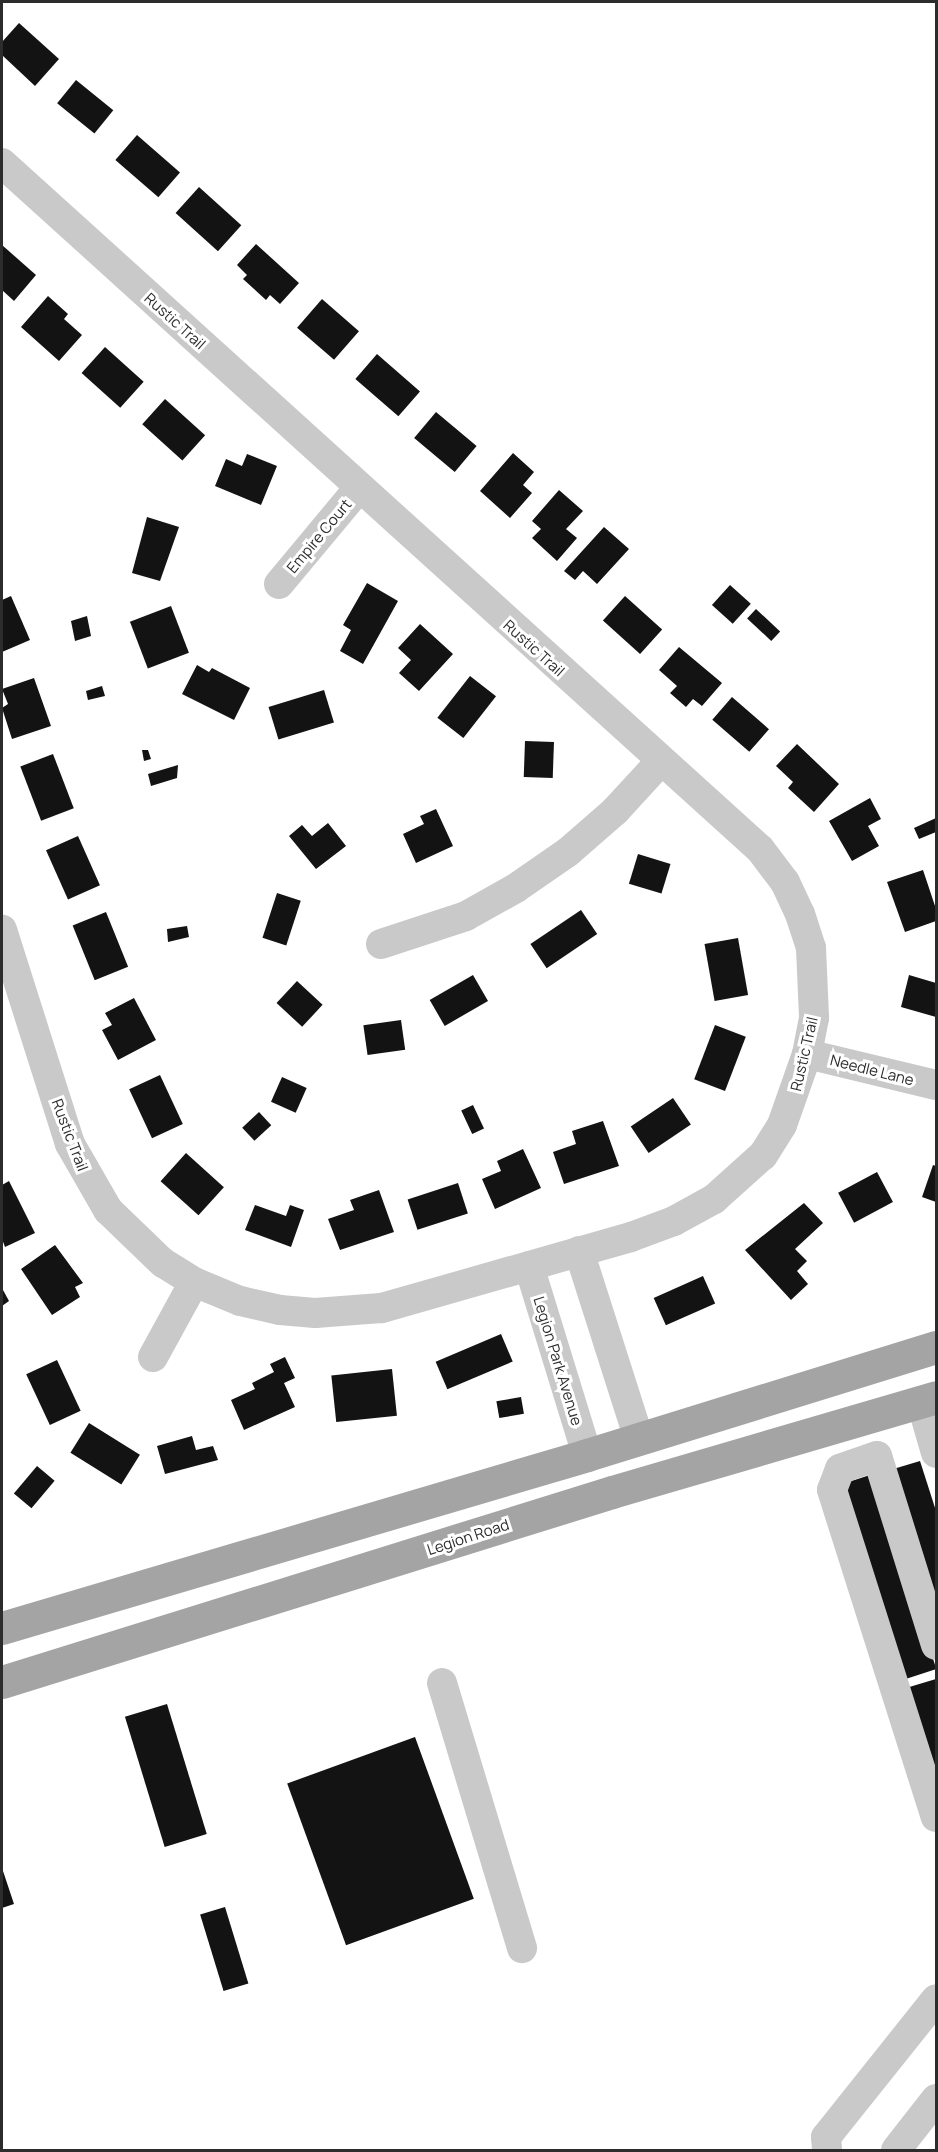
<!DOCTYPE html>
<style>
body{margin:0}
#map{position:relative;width:938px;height:2152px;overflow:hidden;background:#fff;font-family:Manrope,sans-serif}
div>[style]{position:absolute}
.building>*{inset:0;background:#131313;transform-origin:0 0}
.minor>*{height:30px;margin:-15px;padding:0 15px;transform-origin:15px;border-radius:15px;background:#c9c9c9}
.major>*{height:33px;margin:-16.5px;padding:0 16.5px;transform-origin:16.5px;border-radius:16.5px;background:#a4a4a4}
span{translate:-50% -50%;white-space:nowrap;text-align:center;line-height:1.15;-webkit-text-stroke:6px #fff;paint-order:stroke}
.street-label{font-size:15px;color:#2c2c2c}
.frame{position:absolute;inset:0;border:3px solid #2c2c2c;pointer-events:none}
</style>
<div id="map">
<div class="building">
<i style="clip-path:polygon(19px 23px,59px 59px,35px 86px,2px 55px,2px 42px)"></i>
<i style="left:76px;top:80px;width:48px;height:30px;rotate:39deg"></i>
<i style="left:137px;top:135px;width:57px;height:33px;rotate:41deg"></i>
<i style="left:199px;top:187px;width:57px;height:35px;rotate:42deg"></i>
<i style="clip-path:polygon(256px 244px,299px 283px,280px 304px,270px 295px,266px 300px,243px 279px,247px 275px,237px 265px)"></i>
<i style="clip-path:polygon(2px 245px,36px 275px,14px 301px,2px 290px)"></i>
<i style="clip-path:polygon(48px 296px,68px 314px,64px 319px,82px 335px,59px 361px,21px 327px)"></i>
<i style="left:322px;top:299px;width:49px;height:38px;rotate:41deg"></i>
<i style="left:105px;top:347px;width:52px;height:35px;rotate:42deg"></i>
<i style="left:377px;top:354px;width:57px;height:33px;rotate:41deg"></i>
<i style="left:165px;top:399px;width:54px;height:34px;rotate:42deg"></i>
<i style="left:436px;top:412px;width:53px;height:34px;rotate:40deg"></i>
<i style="clip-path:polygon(513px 453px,534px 472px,523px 485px,532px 493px,510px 518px,480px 491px)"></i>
<i style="clip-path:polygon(247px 454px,277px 466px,261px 505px,215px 486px,226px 459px,242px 466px)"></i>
<i style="clip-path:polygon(559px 490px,583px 511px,566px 529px,577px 538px,557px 561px,532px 538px,541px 529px,532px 521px)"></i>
<i style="clip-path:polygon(147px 517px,179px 527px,160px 581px,132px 573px)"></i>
<i style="clip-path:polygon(604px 527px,629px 549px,597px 584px,583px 571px,575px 580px,564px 571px)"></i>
<i style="clip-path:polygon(367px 583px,398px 601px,363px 664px,340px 651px,351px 630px,343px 625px)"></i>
<i style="left:730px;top:585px;width:28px;height:27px;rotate:42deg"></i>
<i style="clip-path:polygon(11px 596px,30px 640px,2px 652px,2px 600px)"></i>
<i style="left:625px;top:596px;width:50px;height:33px;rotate:42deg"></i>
<i style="left:171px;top:606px;width:50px;height:44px;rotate:69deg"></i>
<i style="left:756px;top:609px;width:33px;height:13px;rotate:43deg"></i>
<i style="clip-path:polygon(87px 616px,91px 636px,75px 641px,71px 621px)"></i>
<i style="clip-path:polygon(420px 624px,453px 654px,419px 691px,399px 673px,411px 660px,398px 648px)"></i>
<i style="clip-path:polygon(679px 647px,722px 683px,702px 706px,693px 699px,686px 707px,670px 693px,677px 686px,659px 670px)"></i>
<i style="clip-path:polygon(197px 665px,209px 672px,212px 668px,250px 688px,234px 720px,182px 694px)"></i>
<i style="left:470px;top:676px;width:33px;height:53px;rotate:38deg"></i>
<i style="clip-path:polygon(34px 678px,51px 726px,12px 739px,2px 708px,8px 704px,2px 689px)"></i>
<i style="clip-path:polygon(102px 686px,105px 696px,88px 700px,86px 691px)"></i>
<i style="left:324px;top:690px;width:34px;height:58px;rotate:73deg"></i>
<i style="left:732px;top:697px;width:49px;height:30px;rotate:41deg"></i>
<i style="left:525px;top:741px;width:29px;height:36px;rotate:2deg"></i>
<i style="clip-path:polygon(797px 744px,839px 784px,814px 812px,788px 788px,793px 782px,776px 766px)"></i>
<i style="clip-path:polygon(142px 750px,148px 750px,151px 759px,144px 761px)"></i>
<i style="left:53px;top:754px;width:58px;height:35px;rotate:69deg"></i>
<i style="clip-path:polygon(178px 765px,177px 778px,151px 786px,148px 774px)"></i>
<i style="clip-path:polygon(870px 798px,881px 819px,868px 826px,879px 846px,852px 861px,829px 821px)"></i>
<i style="clip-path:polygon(436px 809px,453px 846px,416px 863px,403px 834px,424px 824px,420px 816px)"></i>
<i style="clip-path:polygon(936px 818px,936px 832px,919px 839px,914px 828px)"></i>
<i style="clip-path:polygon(328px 823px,346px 846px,316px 869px,289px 836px,302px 825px,312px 836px)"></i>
<i style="left:78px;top:836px;width:54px;height:35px;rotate:66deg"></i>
<i style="left:638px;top:854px;width:34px;height:31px;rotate:17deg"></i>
<i style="clip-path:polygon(923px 870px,936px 909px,936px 921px,905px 932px,887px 882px)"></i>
<i style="left:277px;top:893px;width:25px;height:47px;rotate:18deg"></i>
<i style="left:581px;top:910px;width:29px;height:61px;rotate:56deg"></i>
<i style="left:106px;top:912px;width:59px;height:36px;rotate:68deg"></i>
<i style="clip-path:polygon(187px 926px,189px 937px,168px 942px,167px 929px)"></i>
<i style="left:738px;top:938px;width:58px;height:34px;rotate:80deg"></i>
<i style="left:473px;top:975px;width:30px;height:50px;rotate:60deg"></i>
<i style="clip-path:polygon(909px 975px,936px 983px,936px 1017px,901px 1007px)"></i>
<i style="left:297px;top:981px;width:35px;height:30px;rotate:43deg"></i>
<i style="clip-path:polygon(134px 998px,156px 1040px,118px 1060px,102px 1030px,112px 1025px,105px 1013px)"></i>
<i style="left:401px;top:1020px;width:30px;height:38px;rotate:82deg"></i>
<i style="left:715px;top:1025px;width:33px;height:58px;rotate:21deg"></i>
<i style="left:160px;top:1075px;width:54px;height:34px;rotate:65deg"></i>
<i style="left:282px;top:1077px;width:27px;height:27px;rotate:24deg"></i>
<i style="left:673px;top:1098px;width:32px;height:51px;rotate:56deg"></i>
<i style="left:473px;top:1105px;width:26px;height:13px;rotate:65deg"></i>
<i style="left:259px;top:1112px;width:18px;height:23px;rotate:47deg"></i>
<i style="clip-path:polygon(603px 1121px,619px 1166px,564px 1184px,553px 1152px,576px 1144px,572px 1131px)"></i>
<i style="clip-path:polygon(523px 1149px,541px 1188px,495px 1209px,482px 1179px,501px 1171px,497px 1161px)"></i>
<i style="left:186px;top:1153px;width:51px;height:38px;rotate:42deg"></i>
<i style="clip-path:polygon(933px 1165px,936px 1166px,936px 1202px,922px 1197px)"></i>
<i style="left:877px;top:1172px;width:34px;height:44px;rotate:62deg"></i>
<i style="clip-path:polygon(9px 1181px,35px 1233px,5px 1247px,2px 1239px,2px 1185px)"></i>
<i style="left:458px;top:1183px;width:32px;height:53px;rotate:72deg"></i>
<i style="clip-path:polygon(379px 1190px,394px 1232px,340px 1250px,328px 1219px,354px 1210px,350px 1200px)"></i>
<i style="clip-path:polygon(804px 1203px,823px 1223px,795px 1249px,807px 1261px,797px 1271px,808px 1284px,791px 1300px,745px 1250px)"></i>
<i style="clip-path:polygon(255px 1205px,286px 1216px,290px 1205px,304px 1210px,291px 1247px,245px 1230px)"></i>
<i style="clip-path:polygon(55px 1245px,83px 1283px,75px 1287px,80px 1297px,52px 1315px,21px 1269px)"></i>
<i style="left:703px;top:1276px;width:30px;height:54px;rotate:66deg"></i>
<i style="clip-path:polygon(3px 1290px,9px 1301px,2px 1306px,2px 1291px)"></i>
<i style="left:501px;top:1334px;width:30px;height:71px;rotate:67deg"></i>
<i style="clip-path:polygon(285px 1357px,295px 1378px,284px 1383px,295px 1407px,244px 1430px,231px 1400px,255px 1389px,252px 1383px,274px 1372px,270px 1364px)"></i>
<i style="left:57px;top:1360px;width:56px;height:34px;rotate:65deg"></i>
<i style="left:392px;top:1369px;width:47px;height:61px;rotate:84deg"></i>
<i style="left:521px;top:1397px;width:17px;height:25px;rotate:80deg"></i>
<i style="left:89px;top:1423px;width:60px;height:35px;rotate:32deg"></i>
<i style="clip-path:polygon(192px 1436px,196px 1450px,213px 1446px,218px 1460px,165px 1474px,157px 1446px)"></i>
<i style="clip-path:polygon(920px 1461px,936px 1511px,936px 1612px,890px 1470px)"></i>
<i style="left:37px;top:1466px;width:23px;height:36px;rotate:40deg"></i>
<i style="left:873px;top:1474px;width:205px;height:33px;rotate:72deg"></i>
<i style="clip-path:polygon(936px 1679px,936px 1784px,906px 1688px)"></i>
<i style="left:167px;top:1704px;width:136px;height:44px;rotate:73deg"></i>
<i style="left:415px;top:1737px;width:172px;height:136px;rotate:70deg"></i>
<i style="clip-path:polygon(2px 1868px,14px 1904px,2px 1908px)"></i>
<i style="left:225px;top:1907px;width:80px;height:26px;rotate:73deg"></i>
</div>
<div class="minor">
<i style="left:2px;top:163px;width:1022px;rotate:42.15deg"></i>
<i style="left:760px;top:849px;width:41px;rotate:52.9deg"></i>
<i style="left:785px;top:882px;width:35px;rotate:65deg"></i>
<i style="left:800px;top:914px;width:36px;rotate:72deg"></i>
<i style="left:811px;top:948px;width:70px;rotate:87.5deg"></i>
<i style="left:814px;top:1018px;width:37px;rotate:101deg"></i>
<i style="left:807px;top:1054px;width:75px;rotate:109.4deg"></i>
<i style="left:782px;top:1125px;width:36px;rotate:122deg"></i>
<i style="left:763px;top:1155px;width:66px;rotate:138.1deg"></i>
<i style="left:714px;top:1199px;width:46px;rotate:151.2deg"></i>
<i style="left:674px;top:1221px;width:46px;rotate:159.6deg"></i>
<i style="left:631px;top:1237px;width:260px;rotate:164.1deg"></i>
<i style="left:381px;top:1308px;width:66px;rotate:175.7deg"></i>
<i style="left:315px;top:1313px;width:35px;rotate:-175deg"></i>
<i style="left:280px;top:1310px;width:41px;rotate:-167.3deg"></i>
<i style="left:240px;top:1301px;width:50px;rotate:-157.6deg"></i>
<i style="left:194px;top:1282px;width:36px;rotate:-148deg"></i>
<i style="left:163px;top:1263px;width:76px;rotate:-136.1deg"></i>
<i style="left:108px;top:1210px;width:76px;rotate:-119.9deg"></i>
<i style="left:70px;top:1144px;width:225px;rotate:-107.6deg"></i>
<i style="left:279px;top:584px;width:125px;rotate:-50.2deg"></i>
<i style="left:381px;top:944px;width:89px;rotate:-18.2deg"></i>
<i style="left:466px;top:916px;width:57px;rotate:-29.2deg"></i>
<i style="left:516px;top:888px;width:63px;rotate:-34.7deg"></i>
<i style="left:568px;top:852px;width:62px;rotate:-41.1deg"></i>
<i style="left:615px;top:811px;width:68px;rotate:-47.4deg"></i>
<i style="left:807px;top:1054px;width:133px;rotate:13.5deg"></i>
<i style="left:579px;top:1251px;width:197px;rotate:72.3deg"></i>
<i style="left:529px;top:1266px;width:198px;rotate:72.9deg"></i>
<i style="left:153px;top:1357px;width:85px;rotate:-61.3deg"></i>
<i style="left:921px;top:1401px;width:54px;rotate:73.9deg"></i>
<i style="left:936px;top:1645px;width:198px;rotate:-107.3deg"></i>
<i style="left:877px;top:1456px;width:39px;rotate:161deg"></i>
<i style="left:840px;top:1469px;width:22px;rotate:111deg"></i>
<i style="left:832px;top:1490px;width:343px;rotate:72.4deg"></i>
<i style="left:442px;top:1683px;width:277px;rotate:73.2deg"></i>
<i style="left:827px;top:2150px;width:13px;rotate:-94deg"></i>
<i style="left:826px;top:2137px;width:176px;rotate:-51.4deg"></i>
<i style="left:896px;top:2150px;width:65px;rotate:-51.9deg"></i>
</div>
<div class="major">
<i style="left:2px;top:1628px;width:610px;rotate:-16.47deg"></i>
<i style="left:587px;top:1455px;width:365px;rotate:-17.2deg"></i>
<i style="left:2px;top:1682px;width:639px;rotate:-17.3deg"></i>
<i style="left:612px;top:1492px;width:338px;rotate:-16.3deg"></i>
</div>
<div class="street-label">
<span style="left:175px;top:321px;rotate:42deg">Rustic Trail</span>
<span style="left:319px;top:536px;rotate:-50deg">Empire Court</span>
<span style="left:534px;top:648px;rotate:42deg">Rustic Trail</span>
<span style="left:804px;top:1054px;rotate:-77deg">Rustic Trail</span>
<span style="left:872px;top:1070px;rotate:14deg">Needle Lane</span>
<span style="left:70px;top:1135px;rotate:69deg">Rustic Trail</span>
<span style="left:558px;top:1361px;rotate:73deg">Legion Park Avenue</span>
<span style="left:468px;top:1537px;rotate:-18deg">Legion Road</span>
</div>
<div class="frame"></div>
</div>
